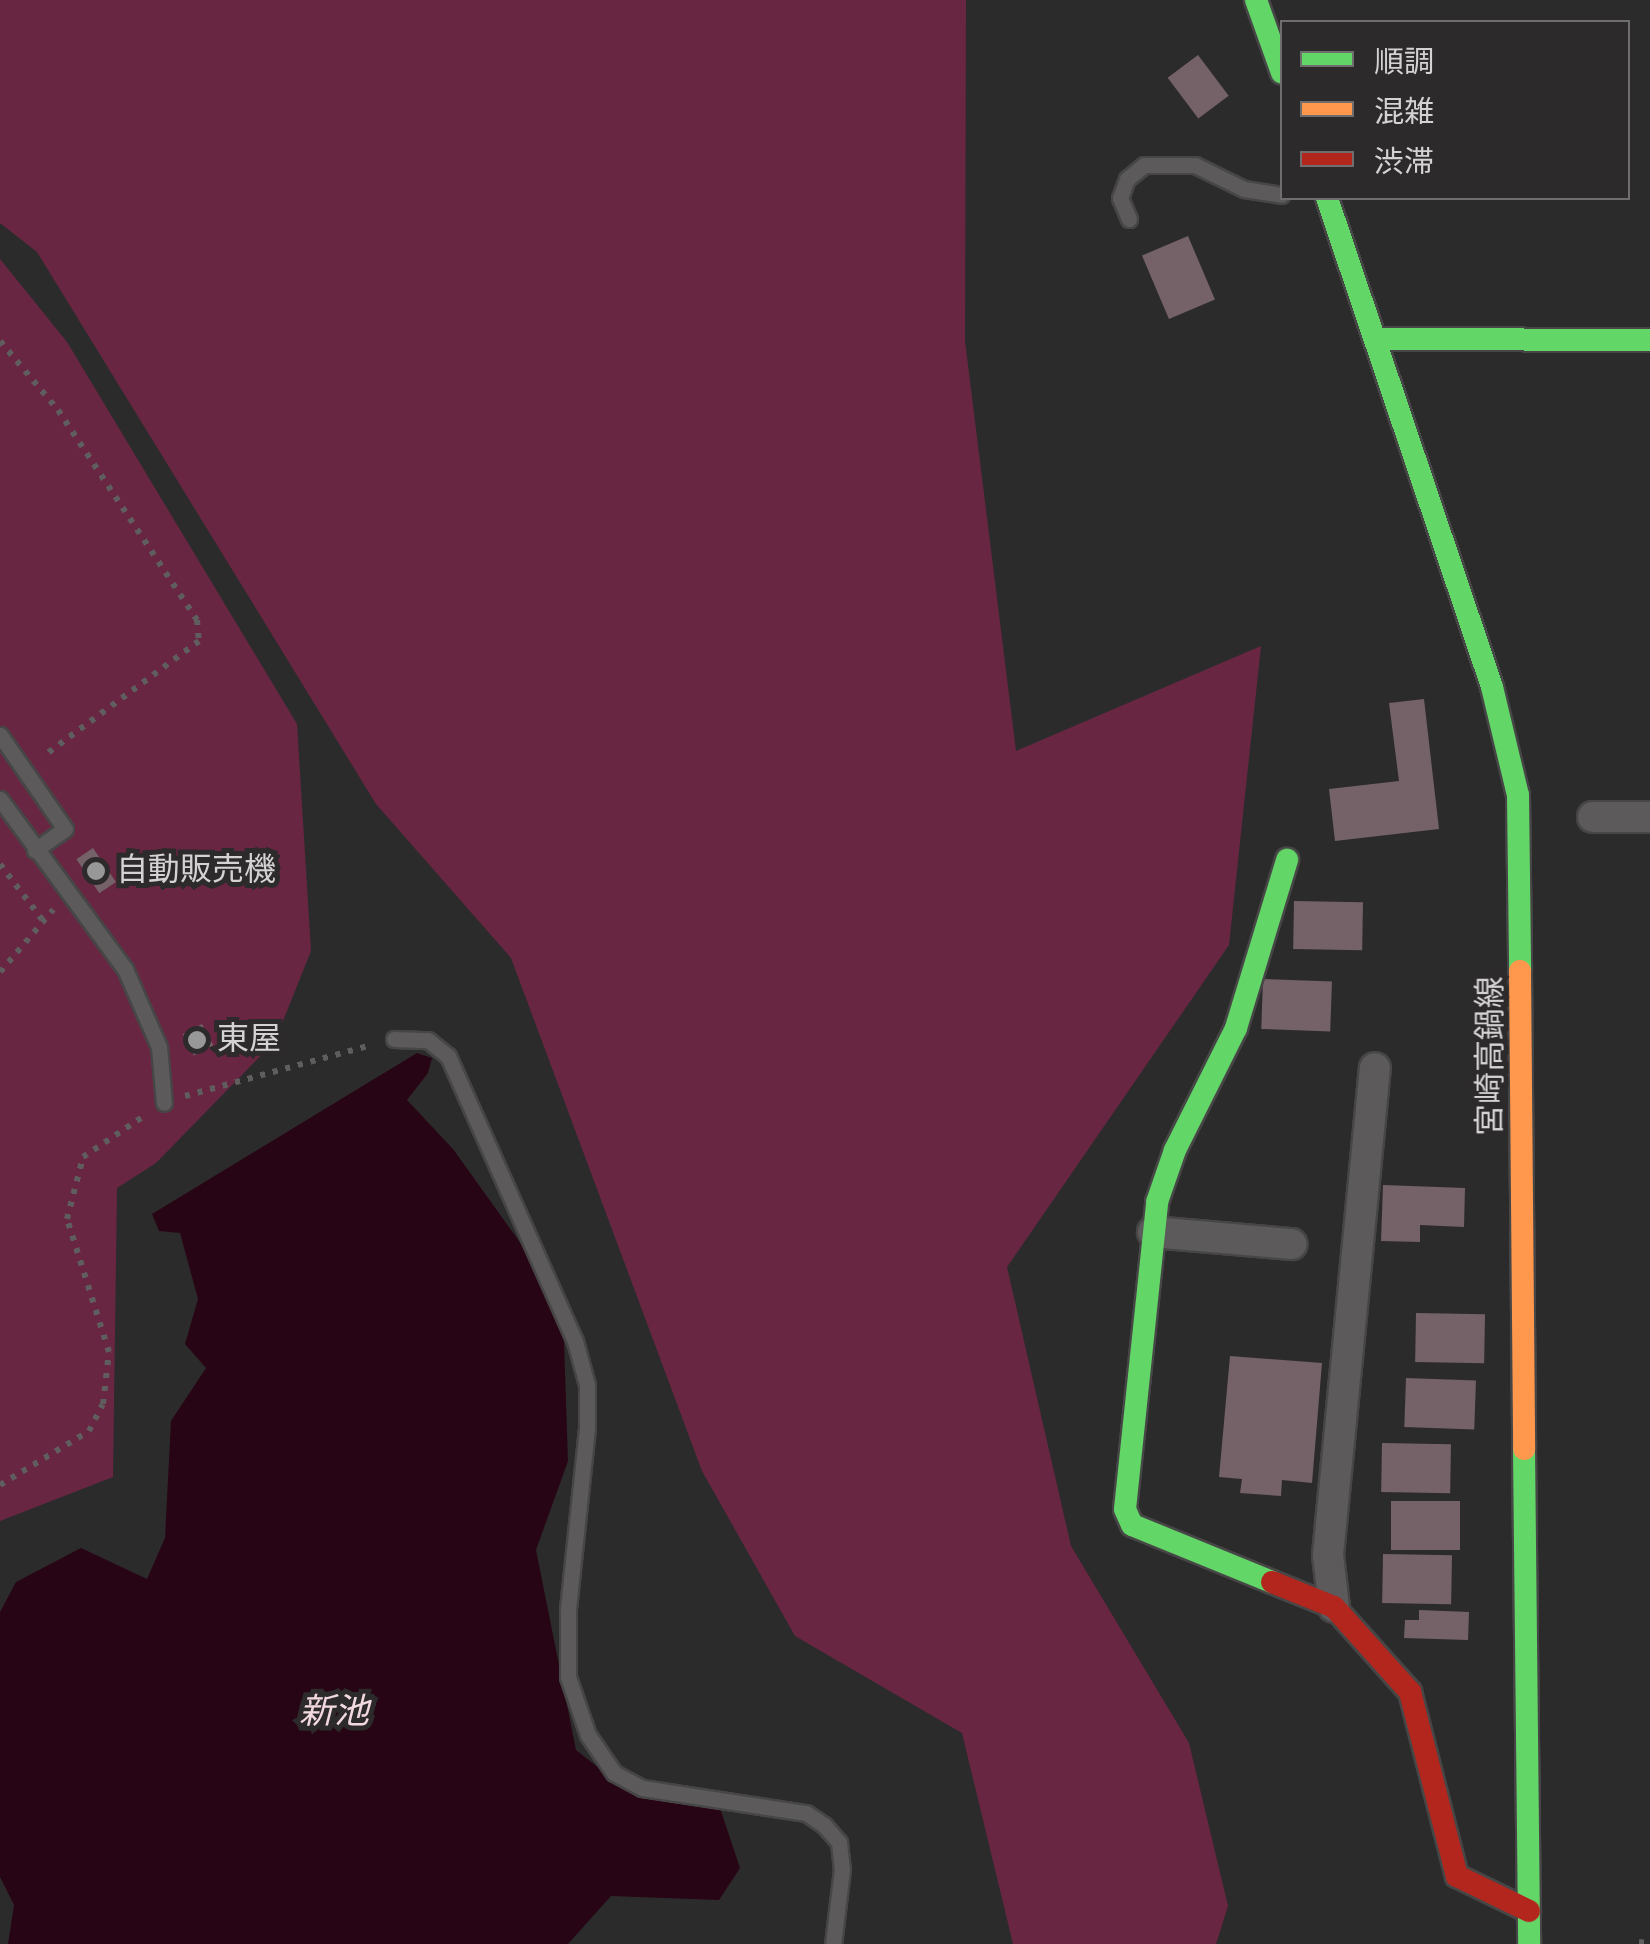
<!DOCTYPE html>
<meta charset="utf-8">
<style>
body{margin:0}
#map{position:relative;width:1650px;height:1944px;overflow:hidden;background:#2c2b2b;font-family:"Sofia Sans Condensed","Noto Sans JP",sans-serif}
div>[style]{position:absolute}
.green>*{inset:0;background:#692642}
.water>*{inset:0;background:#280514}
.building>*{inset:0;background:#746268;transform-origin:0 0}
.path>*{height:6px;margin-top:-3px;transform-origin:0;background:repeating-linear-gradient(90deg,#5f5d5e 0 5px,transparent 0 13px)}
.roads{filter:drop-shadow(2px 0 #474646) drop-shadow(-2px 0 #474646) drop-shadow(0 2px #474646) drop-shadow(0 -2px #474646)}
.lane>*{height:15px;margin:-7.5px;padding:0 7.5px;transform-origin:7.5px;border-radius:7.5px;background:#5c5a5b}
.street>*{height:30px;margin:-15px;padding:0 15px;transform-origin:15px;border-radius:15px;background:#5c5a5b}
.fast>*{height:22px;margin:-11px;padding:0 11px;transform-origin:11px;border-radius:11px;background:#63d668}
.slow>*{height:22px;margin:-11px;padding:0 11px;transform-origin:11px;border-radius:11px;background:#ff974d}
.jam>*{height:22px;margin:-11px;padding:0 11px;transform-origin:11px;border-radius:11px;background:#b3261e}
.dots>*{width:28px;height:28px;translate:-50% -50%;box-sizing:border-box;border:5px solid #2d2a2b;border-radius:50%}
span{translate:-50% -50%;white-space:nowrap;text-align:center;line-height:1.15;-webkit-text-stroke:10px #2d2a2b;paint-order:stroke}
.poi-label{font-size:32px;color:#d4d2d2}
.left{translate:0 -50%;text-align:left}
.street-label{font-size:32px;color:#d4d2d2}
.water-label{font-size:35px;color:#f2d9e0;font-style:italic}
.legend{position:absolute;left:1280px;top:20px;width:350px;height:180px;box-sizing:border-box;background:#2d2a2b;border:2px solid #706d6e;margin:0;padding:12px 18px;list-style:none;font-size:30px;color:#d4d2d2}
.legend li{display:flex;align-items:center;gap:20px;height:50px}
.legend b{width:50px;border:2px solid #706d6e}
</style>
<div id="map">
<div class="green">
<i style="clip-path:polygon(0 0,966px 0,965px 341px,1016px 751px,1261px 646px,1229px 945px,1007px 1267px,1071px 1546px,1189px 1743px,1228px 1906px,1216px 1944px,1013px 1944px,962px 1733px,795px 1636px,702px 1471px,511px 958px,376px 804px,37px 252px,0 223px)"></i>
<i style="clip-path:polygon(0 259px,67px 342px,297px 724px,311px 951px,275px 1041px,156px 1163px,117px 1188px,113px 1477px,0 1521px)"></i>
</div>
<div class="water">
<i style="clip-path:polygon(417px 1053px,432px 1058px,428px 1073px,407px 1100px,453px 1149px,529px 1255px,564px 1341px,568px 1461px,536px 1550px,576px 1750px,627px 1790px,720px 1808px,740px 1868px,719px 1900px,611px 1896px,568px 1944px,8px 1944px,14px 1905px,0 1877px,0 1612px,16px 1582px,81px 1548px,147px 1579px,165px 1538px,171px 1421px,206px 1368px,185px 1344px,198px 1299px,180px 1233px,159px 1231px,152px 1214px)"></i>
</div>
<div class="building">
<i style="left:1198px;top:55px;width:51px;height:38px;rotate:53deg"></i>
<i style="left:1188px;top:236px;width:69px;height:50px;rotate:67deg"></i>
<i style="clip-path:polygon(1424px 699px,1439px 829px,1335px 841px,1329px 789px,1399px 781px,1389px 703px)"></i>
<i style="left:93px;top:848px;width:41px;height:20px;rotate:56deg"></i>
<i style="left:1294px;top:901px;width:69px;height:48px;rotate:1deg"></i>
<i style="left:1263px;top:979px;width:69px;height:50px;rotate:2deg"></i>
<i style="left:202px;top:1024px;width:24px;height:22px;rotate:62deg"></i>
<i style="clip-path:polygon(1383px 1185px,1465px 1188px,1464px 1227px,1420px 1225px,1420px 1242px,1381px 1241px)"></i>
<i style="left:1416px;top:1313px;width:69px;height:49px;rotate:1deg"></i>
<i style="clip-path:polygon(1230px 1356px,1322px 1363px,1312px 1483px,1282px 1480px,1281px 1496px,1240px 1493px,1242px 1479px,1219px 1477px)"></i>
<i style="left:1406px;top:1378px;width:70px;height:49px;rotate:2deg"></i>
<i style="left:1382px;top:1443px;width:69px;height:49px;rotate:1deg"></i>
<i style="left:1391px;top:1501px;width:69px;height:49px"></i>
<i style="left:1383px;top:1554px;width:69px;height:49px;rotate:1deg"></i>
<i style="clip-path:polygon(1419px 1610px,1469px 1612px,1468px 1640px,1404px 1638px,1405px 1620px,1419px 1620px)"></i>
</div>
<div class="path">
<i style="left:0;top:341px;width:90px;rotate:50deg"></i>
<i style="left:58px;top:410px;width:252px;rotate:56.5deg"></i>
<i style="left:197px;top:620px;width:21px;rotate:85deg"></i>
<i style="left:199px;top:641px;width:195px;rotate:143.5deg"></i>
<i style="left:0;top:864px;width:73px;rotate:52.8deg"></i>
<i style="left:0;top:972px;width:82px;rotate:-49.5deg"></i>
<i style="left:185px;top:1096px;width:193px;rotate:-15.3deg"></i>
<i style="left:0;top:1485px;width:104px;rotate:-31.2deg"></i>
<i style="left:89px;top:1431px;width:30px;rotate:-63deg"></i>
<i style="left:103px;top:1404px;width:52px;rotate:-83.4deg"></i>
<i style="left:109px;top:1352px;width:139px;rotate:-107.5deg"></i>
<i style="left:67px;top:1219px;width:64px;rotate:-75.5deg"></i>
<i style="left:83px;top:1157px;width:77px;rotate:-33.9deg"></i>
<i style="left:1639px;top:1942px;width:11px;rotate:5deg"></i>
</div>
<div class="roads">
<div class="lane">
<i style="left:1129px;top:219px;width:23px;rotate:-113deg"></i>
<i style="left:1120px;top:198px;width:20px;rotate:-70deg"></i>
<i style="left:1127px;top:179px;width:22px;rotate:-39deg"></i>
<i style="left:1144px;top:165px;width:51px"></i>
<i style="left:1195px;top:165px;width:55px;rotate:26.1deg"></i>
<i style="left:1244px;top:189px;width:38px;rotate:9deg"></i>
<i style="left:0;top:735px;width:114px;rotate:55.3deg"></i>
<i style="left:65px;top:829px;width:37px;rotate:145deg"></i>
<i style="left:0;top:799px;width:211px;rotate:53.7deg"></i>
<i style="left:125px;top:969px;width:85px;rotate:66.4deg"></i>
<i style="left:159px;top:1047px;width:56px;rotate:84.9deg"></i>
<i style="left:394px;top:1039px;width:34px;rotate:2deg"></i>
<i style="left:428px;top:1040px;width:26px;rotate:39deg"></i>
<i style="left:448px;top:1056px;width:312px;rotate:66deg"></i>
<i style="left:575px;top:1341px;width:46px;rotate:74.7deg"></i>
<i style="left:587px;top:1385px;width:43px;rotate:90deg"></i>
<i style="left:587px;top:1428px;width:183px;rotate:96deg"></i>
<i style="left:568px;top:1610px;width:67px;rotate:90deg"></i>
<i style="left:568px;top:1677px;width:61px;rotate:71deg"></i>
<i style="left:588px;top:1735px;width:46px;rotate:55.6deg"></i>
<i style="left:614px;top:1773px;width:32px;rotate:28deg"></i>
<i style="left:642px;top:1788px;width:166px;rotate:8.7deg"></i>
<i style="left:806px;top:1813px;width:22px;rotate:34deg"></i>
<i style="left:824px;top:1825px;width:23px;rotate:49deg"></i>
<i style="left:839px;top:1842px;width:27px;rotate:84deg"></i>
<i style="left:842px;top:1869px;width:76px;rotate:96.8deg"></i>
</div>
<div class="street">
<i style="left:1593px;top:817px;width:57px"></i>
<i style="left:1153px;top:1232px;width:139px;rotate:5deg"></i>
<i style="left:1334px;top:1607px;width:52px;rotate:-96.6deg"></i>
<i style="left:1328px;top:1555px;width:489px;rotate:-84.5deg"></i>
</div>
<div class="fast">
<i style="left:1256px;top:0;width:77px;rotate:70.4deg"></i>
<i style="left:1327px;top:198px;width:516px;rotate:71.35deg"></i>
<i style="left:1492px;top:687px;width:111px;rotate:76.5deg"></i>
<i style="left:1518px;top:795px;width:176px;rotate:89.3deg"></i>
<i style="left:1379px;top:339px;width:271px;rotate:0.2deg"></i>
<i style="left:1524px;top:1449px;width:495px;rotate:89.4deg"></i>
<i style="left:1272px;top:1582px;width:151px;rotate:-157.8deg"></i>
<i style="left:1132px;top:1525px;width:17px;rotate:-114deg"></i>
<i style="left:1125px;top:1509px;width:309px;rotate:-84deg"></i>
<i style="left:1157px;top:1202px;width:55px;rotate:-70.9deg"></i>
<i style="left:1175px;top:1150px;width:136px;rotate:-63.4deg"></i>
<i style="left:1236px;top:1028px;width:176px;rotate:-73.1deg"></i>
</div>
<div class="slow">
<i style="left:1520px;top:971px;width:478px;rotate:89.5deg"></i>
</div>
<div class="jam">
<i style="left:1272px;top:1582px;width:67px;rotate:22deg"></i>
<i style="left:1334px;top:1607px;width:114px;rotate:48.2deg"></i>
<i style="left:1410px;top:1692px;width:190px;rotate:75.7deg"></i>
<i style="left:1457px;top:1876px;width:80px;rotate:25.9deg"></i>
</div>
</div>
<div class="dots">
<i style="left:96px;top:871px;background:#999898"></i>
<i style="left:197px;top:1040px;background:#999898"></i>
</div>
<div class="poi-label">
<span class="left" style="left:116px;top:871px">自動販売機</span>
<span class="left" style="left:217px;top:1040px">東屋</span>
</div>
<div class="street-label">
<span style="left:1492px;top:1056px;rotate:-90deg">宮崎高鍋線</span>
</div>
<div class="water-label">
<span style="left:334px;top:1713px">新池</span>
</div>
<ul class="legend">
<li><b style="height:12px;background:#63d668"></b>順調</li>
<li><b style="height:12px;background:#ff974d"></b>混雑</li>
<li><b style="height:12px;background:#b3261e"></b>渋滞</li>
</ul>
</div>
